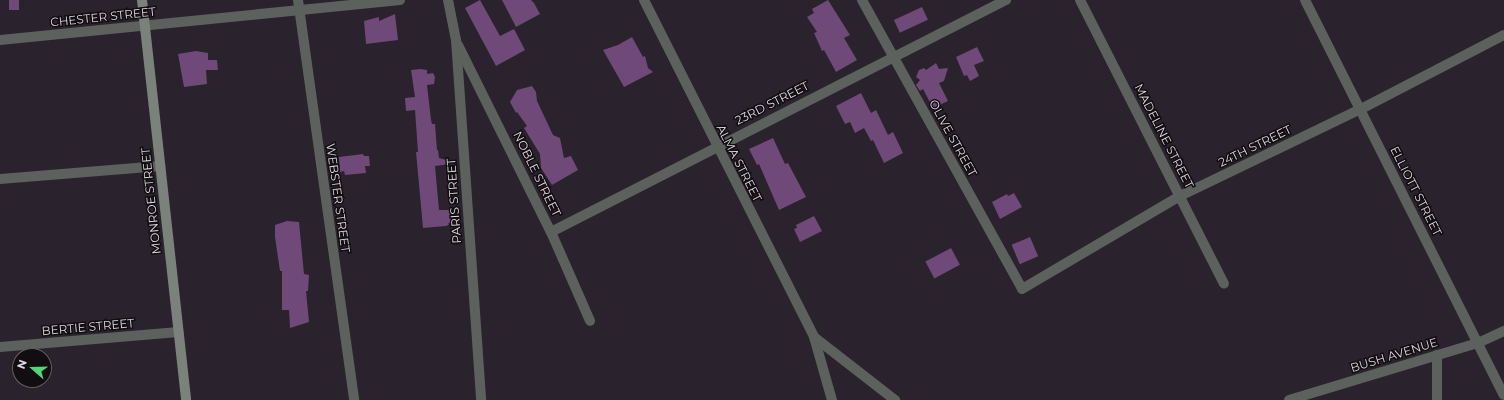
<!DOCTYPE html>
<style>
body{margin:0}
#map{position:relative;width:1504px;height:400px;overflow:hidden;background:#2a222c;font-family:Montserrat,sans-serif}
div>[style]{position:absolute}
.building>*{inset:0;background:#6f4978;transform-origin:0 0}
.minor>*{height:10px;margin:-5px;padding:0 5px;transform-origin:5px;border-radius:5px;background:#5c615d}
.tertiary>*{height:10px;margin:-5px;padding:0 5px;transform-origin:5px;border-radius:5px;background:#5c615d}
.secondary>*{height:10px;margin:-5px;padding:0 5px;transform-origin:5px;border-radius:5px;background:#7b827c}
span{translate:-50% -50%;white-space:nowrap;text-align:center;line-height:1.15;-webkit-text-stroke:3px #110d11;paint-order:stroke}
.street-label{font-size:12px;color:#ded9df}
.north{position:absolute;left:12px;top:348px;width:40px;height:40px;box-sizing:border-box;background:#110d11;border:1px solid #635f63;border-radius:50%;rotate:290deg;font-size:11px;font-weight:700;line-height:16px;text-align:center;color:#ded9df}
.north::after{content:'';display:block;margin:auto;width:14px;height:18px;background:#50d674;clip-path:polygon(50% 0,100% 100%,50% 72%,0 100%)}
</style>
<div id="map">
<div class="building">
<i style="left:9px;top:0;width:10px;height:10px"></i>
<i style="clip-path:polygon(480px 0,500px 36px,514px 29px,525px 50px,496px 66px,465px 8px)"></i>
<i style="clip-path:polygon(502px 0,531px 0,534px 3px,540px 14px,516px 27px)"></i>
<i style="clip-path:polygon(828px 0,850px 35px,844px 38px,857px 60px,836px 72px,824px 50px,822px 51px,814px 33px,817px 32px,807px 17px,814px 13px,812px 9px)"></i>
<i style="left:922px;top:7px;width:14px;height:31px;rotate:65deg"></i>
<i style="clip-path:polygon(395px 14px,398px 40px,366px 44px,364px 21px,379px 17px,379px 21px)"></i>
<i style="clip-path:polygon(632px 37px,643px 57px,645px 56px,648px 68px,653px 72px,624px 87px,603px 50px,618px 45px)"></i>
<i style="clip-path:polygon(977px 47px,984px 61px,974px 65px,979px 76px,970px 81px,967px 75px,964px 76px,956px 57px)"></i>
<i style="clip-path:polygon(196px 51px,208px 53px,208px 60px,217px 60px,218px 70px,206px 70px,207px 84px,184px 87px,178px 54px)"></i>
<i style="clip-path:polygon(936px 63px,939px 69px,948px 68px,944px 81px,939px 83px,948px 101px,933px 108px,923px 89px,920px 91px,916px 85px,920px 80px,916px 77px,919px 70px,924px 68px,926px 70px)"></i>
<i style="clip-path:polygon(420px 69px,427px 70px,427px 74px,433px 73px,435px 77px,434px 84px,427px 85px,431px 120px,432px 124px,435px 124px,437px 150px,438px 150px,439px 158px,457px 163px,435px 166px,439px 210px,450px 210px,451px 224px,446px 226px,423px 228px,416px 152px,418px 152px,415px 110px,406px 111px,405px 98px,415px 97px,411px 70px)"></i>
<i style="clip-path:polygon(532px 86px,536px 92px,537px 101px,553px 135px,560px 138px,564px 158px,571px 156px,578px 170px,552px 185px,541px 168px,540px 154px,524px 128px,527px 126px,517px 112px,516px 113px,510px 102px,517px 90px)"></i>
<i style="clip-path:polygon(861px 93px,871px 113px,876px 110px,888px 135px,893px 132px,903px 153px,884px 163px,873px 140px,871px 141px,864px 128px,855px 133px,850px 122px,845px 124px,836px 106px)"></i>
<i style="clip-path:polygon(773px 138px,785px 164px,788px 163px,806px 197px,779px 210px,759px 164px,757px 165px,749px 149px)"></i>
<i style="clip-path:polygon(363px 154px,364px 156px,369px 156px,370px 166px,365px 166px,366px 173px,345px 175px,344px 171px,340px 172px,339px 157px)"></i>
<i style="clip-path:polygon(1014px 193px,1022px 207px,1000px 219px,992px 202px,1007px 194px,1008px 196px)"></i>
<i style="clip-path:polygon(814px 216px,822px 231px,800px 242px,794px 229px,797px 228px,796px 225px)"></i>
<i style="clip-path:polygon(287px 221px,299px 222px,304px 274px,309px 275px,308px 291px,306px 291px,309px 322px,290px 328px,289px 310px,282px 310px,282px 271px,280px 271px,275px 237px,275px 225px)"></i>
<i style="left:1030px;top:237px;width:21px;height:20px;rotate:67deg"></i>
<i style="left:951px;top:248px;width:19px;height:29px;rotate:62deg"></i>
</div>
<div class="minor">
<i style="left:298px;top:0;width:404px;rotate:82deg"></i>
<i style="left:448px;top:0;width:41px;rotate:78.7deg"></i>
<i style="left:456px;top:40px;width:361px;rotate:86deg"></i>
<i style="left:644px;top:0;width:377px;rotate:63.2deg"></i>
<i style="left:814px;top:337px;width:66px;rotate:74.1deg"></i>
<i style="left:862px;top:0;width:330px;rotate:61deg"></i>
<i style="left:1022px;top:289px;width:183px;rotate:-30.5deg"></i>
<i style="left:1180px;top:196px;width:201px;rotate:-25.7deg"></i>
<i style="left:1361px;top:109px;width:161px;rotate:-27.4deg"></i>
<i style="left:1080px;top:0;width:318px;rotate:63.1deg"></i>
<i style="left:458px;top:45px;width:209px;rotate:63.6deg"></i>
<i style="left:551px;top:232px;width:97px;rotate:66.3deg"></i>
<i style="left:0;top:179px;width:161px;rotate:-4.6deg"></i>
<i style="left:551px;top:232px;width:511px;rotate:-27.02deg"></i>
<i style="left:814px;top:337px;width:103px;rotate:37.9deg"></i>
<i style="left:0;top:347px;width:179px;rotate:-4.8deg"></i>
<i style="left:1289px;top:400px;width:197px;rotate:-16.8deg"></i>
<i style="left:1478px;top:343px;width:29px;rotate:-25deg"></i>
<i style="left:1437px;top:400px;width:45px;rotate:-90deg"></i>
</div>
<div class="tertiary">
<i style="left:1305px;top:0;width:442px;rotate:63.3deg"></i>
<i style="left:0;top:40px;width:402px;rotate:-5.7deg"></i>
</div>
<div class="secondary">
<i style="left:142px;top:0;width:402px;rotate:83.7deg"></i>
</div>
<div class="street-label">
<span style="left:103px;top:17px;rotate:-6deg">CHESTER STREET</span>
<span style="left:772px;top:103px;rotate:-27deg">23RD STREET</span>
<span style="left:1164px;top:136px;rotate:63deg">MADELINE STREET</span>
<span style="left:953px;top:138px;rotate:61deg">OLIVE STREET</span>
<span style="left:1255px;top:146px;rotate:-26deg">24TH STREET</span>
<span style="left:739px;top:163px;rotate:63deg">ALMA STREET</span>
<span style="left:537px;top:174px;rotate:64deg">NOBLE STREET</span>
<span style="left:1416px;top:191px;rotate:63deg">ELLIOTT STREET</span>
<span style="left:338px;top:198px;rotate:82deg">WEBSTER STREET</span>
<span style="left:151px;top:201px;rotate:-96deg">MONROE STREET</span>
<span style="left:454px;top:201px;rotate:-94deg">PARIS STREET</span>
<span style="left:88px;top:327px;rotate:-5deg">BERTIE STREET</span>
<span style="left:1394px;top:355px;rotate:-17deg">BUSH AVENUE</span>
</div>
<div class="north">N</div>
</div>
